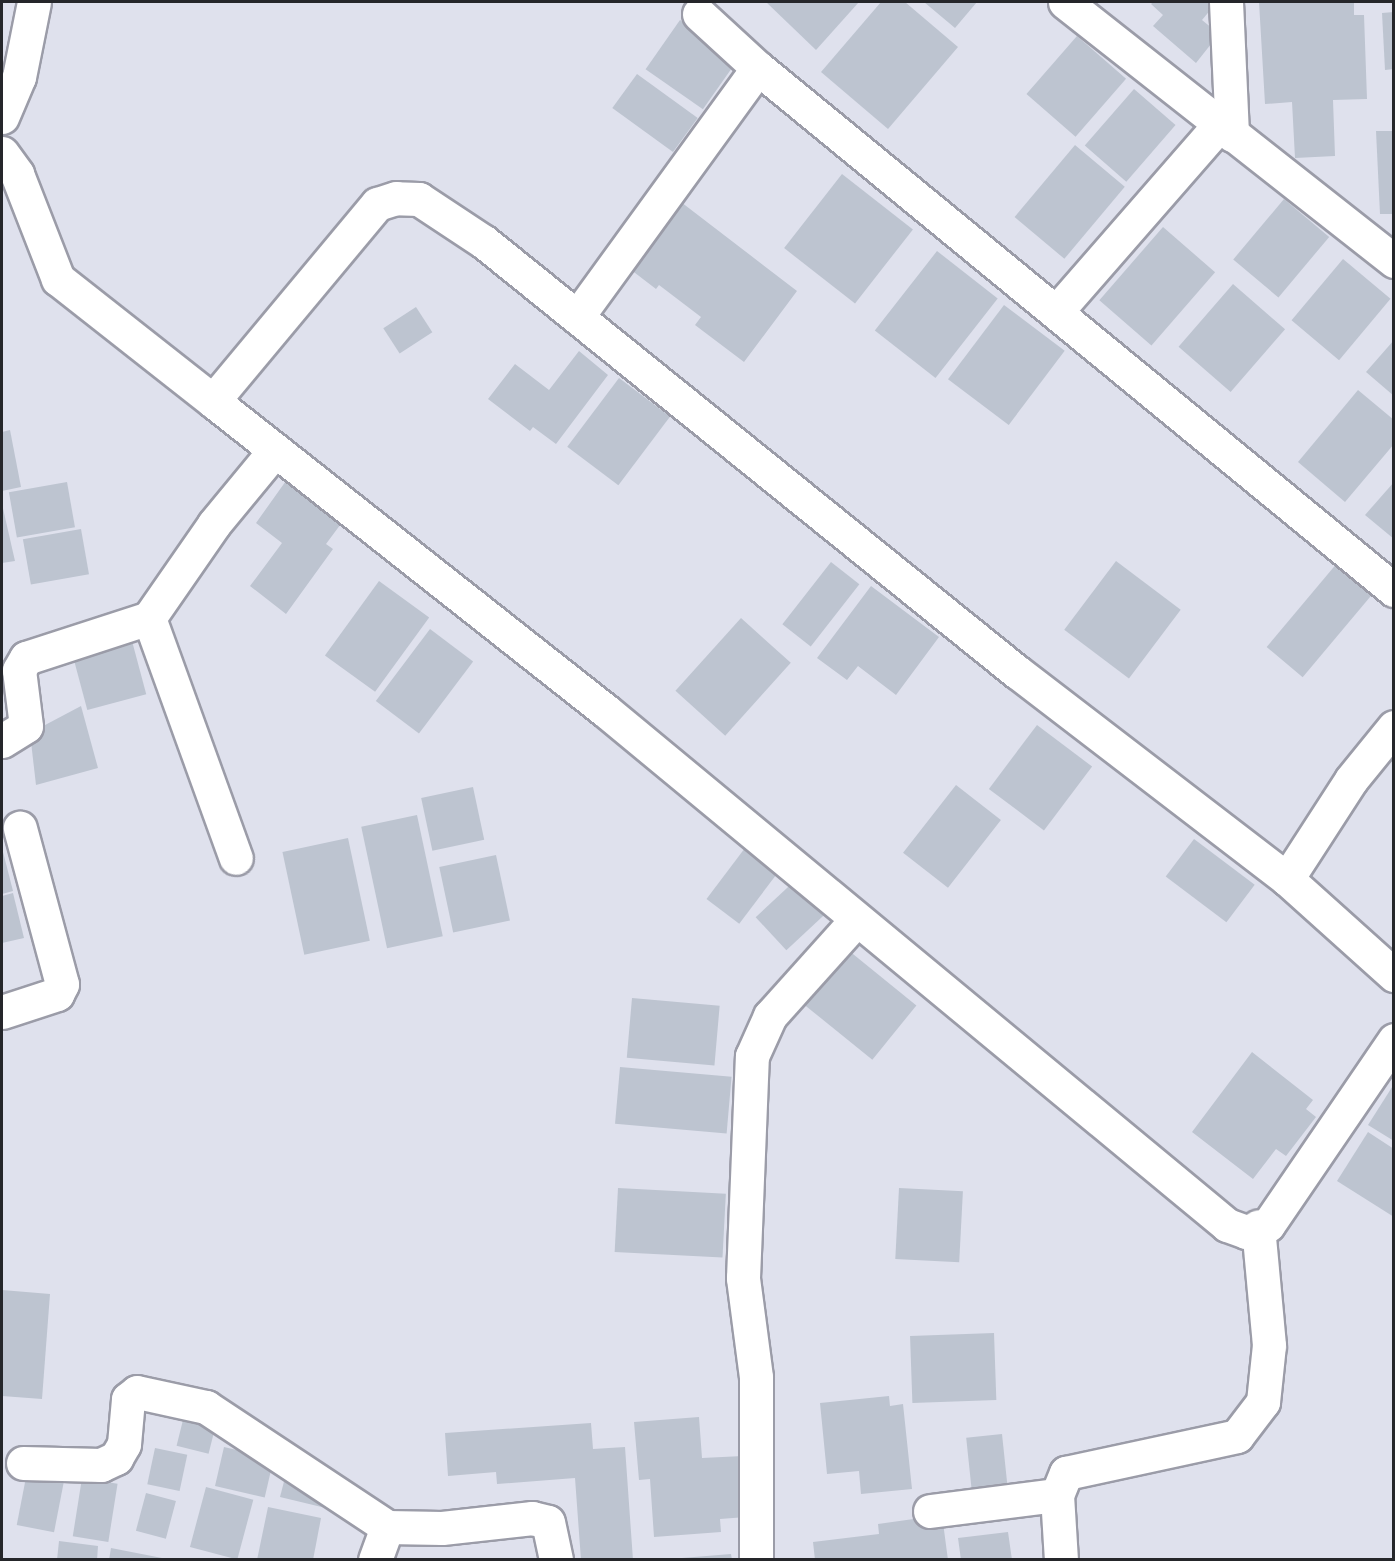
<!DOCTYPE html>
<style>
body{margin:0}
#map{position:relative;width:1395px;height:1561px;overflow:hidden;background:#dfe1ed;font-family:"Libre Baskerville",serif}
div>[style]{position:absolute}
.building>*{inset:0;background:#bdc4d0;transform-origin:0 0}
.roads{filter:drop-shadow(2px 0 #9b9ca8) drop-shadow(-2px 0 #9b9ca8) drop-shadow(0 2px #9b9ca8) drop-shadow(0 -2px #9b9ca8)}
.minor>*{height:33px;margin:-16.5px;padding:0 16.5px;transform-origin:16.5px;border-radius:16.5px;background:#fff}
span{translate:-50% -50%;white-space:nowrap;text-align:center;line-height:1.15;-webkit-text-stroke:4.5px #fff;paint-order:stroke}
.frame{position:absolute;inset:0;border:3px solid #25262a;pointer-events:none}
</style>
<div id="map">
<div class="building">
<i style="clip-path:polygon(766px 2px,859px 2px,816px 50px)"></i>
<i style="clip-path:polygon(881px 2px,905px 2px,958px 47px,888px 129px,821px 72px)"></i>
<i style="clip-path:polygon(924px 2px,977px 2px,955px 28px)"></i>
<i style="clip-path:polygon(1153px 2px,1217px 2px,1202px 20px,1219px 34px,1196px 63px,1153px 26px,1163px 15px,1151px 4px)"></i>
<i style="clip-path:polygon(1259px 2px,1354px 2px,1354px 15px,1364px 15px,1367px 99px,1333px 100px,1335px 156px,1295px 158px,1292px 102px,1265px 104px)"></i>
<i style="clip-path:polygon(1394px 12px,1394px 69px,1385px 70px,1382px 13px)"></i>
<i style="left:680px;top:20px;width:70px;height:60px;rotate:35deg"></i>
<i style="left:1077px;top:36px;width:65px;height:77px;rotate:41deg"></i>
<i style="left:637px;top:74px;width:75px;height:42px;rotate:36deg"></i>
<i style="left:1134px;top:89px;width:55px;height:75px;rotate:41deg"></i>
<i style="clip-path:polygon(1376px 131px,1394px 131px,1394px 214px,1380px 214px)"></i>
<i style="left:1075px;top:145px;width:65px;height:94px;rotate:40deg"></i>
<i style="left:842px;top:174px;width:90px;height:94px;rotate:38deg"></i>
<i style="clip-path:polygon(677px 199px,797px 291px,744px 362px,695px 325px,701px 317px,659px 285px,656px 289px,626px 266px)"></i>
<i style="left:1284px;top:199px;width:59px;height:79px;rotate:40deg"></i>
<i style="left:1163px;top:227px;width:69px;height:97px;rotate:41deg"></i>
<i style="left:937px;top:251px;width:77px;height:101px;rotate:38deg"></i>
<i style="left:1343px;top:259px;width:62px;height:80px;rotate:40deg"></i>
<i style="left:1233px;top:284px;width:69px;height:83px;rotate:41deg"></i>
<i style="left:1004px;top:305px;width:76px;height:93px;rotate:37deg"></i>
<i style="left:416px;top:307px;width:30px;height:39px;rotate:57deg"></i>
<i style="clip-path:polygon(1394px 340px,1394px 396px,1366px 372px)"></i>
<i style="clip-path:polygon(579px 351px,608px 375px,556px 444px,533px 427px,530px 431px,488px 399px,515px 364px,549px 390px)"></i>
<i style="left:619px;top:378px;width:64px;height:86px;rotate:37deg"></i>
<i style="clip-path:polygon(1358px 390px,1394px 420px,1394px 444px,1345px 502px,1298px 462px)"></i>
<i style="clip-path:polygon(10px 430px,21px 487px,2px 491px,2px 432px)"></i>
<i style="clip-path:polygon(293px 471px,349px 513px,326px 544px,333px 549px,286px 614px,250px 586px,282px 543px,256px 523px)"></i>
<i style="left:67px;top:482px;width:46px;height:59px;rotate:80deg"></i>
<i style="clip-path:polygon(1394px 482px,1394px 539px,1365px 515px)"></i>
<i style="clip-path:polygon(2px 504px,15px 561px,2px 563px)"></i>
<i style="left:81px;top:529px;width:46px;height:59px;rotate:80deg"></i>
<i style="left:1116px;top:561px;width:81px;height:86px;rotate:37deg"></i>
<i style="left:831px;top:562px;width:36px;height:79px;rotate:38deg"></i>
<i style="left:1338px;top:562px;width:47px;height:111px;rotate:40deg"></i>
<i style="left:379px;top:581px;width:62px;height:92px;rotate:36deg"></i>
<i style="clip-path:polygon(871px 586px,939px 637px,896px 695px,858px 666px,847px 680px,817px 658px)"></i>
<i style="left:741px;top:618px;width:67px;height:98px;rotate:42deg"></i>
<i style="left:430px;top:629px;width:54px;height:90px;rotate:37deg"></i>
<i style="left:132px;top:641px;width:55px;height:61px;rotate:75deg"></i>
<i style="clip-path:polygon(81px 706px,98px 768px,36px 785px,30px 733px)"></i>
<i style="left:1037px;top:725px;width:69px;height:80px;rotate:37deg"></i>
<i style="left:956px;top:785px;width:57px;height:86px;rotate:38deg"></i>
<i style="left:473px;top:787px;width:54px;height:53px;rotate:78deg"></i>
<i style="left:417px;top:815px;width:124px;height:57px;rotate:78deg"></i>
<i style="left:348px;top:838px;width:105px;height:67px;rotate:78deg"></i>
<i style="left:1194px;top:839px;width:76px;height:47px;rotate:37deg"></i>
<i style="left:748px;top:844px;width:41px;height:69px;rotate:37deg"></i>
<i style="clip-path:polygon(2px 848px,13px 891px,2px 894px)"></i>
<i style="left:496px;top:855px;width:67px;height:58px;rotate:78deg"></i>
<i style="left:801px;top:875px;width:45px;height:62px;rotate:47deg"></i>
<i style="clip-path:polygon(13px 893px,24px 938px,2px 943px,2px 896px)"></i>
<i style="left:848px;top:950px;width:88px;height:70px;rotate:39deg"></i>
<i style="left:632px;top:998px;width:88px;height:60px;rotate:5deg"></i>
<i style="clip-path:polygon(1252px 1052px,1313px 1100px,1306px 1109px,1316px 1117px,1286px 1156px,1276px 1149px,1253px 1179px,1192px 1132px)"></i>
<i style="left:620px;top:1067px;width:112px;height:57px;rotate:5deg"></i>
<i style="clip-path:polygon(1394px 1084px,1394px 1141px,1368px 1125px)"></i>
<i style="clip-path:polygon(1368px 1132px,1394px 1149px,1394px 1217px,1337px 1181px)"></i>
<i style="left:618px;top:1188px;width:108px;height:64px;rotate:3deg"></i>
<i style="left:899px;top:1188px;width:64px;height:71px;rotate:3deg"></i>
<i style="clip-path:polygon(2px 1290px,50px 1294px,42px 1399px,2px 1396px)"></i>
<i style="left:994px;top:1333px;width:67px;height:84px;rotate:88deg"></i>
<i style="clip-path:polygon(889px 1396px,890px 1406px,903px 1404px,912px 1489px,861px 1494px,859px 1471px,827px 1474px,820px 1403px)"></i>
<i style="left:186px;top:1408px;width:33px;height:39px;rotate:14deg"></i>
<i style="clip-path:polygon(699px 1417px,702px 1458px,743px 1456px,746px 1517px,720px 1519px,721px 1532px,654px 1537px,650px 1479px,639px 1480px,634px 1422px)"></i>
<i style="clip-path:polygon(591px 1423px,593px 1449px,625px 1447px,633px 1560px,581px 1560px,575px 1478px,497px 1484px,496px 1472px,448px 1476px,445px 1433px)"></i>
<i style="left:1002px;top:1434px;width:54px;height:36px;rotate:84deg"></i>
<i style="left:224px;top:1447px;width:51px;height:40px;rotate:13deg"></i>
<i style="left:155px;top:1448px;width:33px;height:37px;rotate:12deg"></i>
<i style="left:28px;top:1467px;width:38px;height:59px;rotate:11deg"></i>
<i style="clip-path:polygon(287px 1470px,334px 1510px,280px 1497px)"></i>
<i style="left:82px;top:1478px;width:36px;height:59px;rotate:9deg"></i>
<i style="left:206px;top:1487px;width:49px;height:62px;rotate:15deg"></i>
<i style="left:146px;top:1493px;width:31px;height:39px;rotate:15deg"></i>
<i style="clip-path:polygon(268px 1507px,321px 1518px,313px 1560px,257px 1560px)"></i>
<i style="clip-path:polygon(942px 1515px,948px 1560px,815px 1560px,813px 1542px,879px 1534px,878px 1524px)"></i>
<i style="clip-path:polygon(1008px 1532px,1012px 1560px,961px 1560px,958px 1538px)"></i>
<i style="clip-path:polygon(59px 1541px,98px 1546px,97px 1560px,57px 1560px)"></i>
<i style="clip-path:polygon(111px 1548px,162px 1558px,162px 1560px,109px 1560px)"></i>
<i style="clip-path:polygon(731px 1554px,732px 1560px,682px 1560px,682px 1558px)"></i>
</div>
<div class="roads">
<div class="minor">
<i style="left:1065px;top:2px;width:419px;rotate:38.2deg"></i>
<i style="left:1226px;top:2px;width:133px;rotate:87.4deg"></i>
<i style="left:699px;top:14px;width:80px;rotate:42.5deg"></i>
<i style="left:2px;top:117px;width:43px;rotate:-67deg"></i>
<i style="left:19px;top:77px;width:76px;rotate:-78.7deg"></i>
<i style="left:2px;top:153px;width:26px;rotate:54deg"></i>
<i style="left:17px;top:174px;width:113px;rotate:68.7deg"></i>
<i style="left:58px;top:279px;width:197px;rotate:38.2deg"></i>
<i style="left:1056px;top:312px;width:249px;rotate:-48.9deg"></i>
<i style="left:577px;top:317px;width:308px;rotate:-54deg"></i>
<i style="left:758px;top:68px;width:823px;rotate:39.38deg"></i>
<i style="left:149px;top:618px;width:255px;rotate:70.1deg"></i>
<i style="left:1394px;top:727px;width:68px;rotate:129.1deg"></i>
<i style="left:1351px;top:780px;width:118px;rotate:122.9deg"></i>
<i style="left:1287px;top:879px;width:340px;rotate:-142.5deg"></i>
<i style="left:1017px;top:672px;width:685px;rotate:-141.1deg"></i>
<i style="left:484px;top:242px;width:78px;rotate:-146.5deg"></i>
<i style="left:419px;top:199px;width:23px;rotate:-178deg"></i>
<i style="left:396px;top:198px;width:20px;rotate:162deg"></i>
<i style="left:377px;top:204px;width:256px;rotate:129.8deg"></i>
<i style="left:213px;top:401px;width:501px;rotate:38.27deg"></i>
<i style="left:606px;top:711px;width:806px;rotate:39.61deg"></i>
<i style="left:1227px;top:1225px;width:20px;rotate:20deg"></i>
<i style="left:1246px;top:1232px;width:23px;rotate:-18deg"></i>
<i style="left:1268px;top:1225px;width:224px;rotate:-55.7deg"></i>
<i style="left:2px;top:741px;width:28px;rotate:-32deg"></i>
<i style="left:26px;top:726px;width:56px;rotate:-97.1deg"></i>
<i style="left:19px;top:670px;width:14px;rotate:-60deg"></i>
<i style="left:26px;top:658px;width:129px;rotate:-18deg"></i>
<i style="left:149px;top:618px;width:114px;rotate:-55.3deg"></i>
<i style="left:214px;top:524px;width:96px;rotate:-50.5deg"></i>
<i style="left:1287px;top:879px;width:144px;rotate:41.9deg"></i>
<i style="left:2px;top:1012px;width:58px;rotate:-18.1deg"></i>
<i style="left:57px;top:994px;width:11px;rotate:-63deg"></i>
<i style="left:62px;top:984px;width:162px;rotate:-105.1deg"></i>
<i style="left:23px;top:1463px;width:78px;rotate:1.5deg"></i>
<i style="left:101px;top:1465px;width:17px;rotate:-25deg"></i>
<i style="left:116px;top:1458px;width:16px;rotate:-60deg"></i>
<i style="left:124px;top:1444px;width:45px;rotate:-84.9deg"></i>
<i style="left:128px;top:1399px;width:11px;rotate:-38deg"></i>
<i style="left:137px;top:1392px;width:71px;rotate:12.3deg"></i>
<i style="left:206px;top:1407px;width:217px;rotate:33.5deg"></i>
<i style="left:387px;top:1527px;width:55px;rotate:1deg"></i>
<i style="left:442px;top:1528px;width:91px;rotate:-6.3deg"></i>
<i style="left:532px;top:1518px;width:16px;rotate:14deg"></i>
<i style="left:548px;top:1522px;width:39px;rotate:78deg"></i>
<i style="left:1057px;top:1495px;width:24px;rotate:-68deg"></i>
<i style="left:1066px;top:1473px;width:175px;rotate:-12.2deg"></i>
<i style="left:1237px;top:1436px;width:43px;rotate:-52.6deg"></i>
<i style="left:1263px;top:1402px;width:57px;rotate:-84deg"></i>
<i style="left:1269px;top:1345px;width:119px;rotate:-95.3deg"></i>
<i style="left:930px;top:1511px;width:128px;rotate:-7.2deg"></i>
<i style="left:1057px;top:1495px;width:65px;rotate:86.5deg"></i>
<i style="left:375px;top:1560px;width:35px;rotate:-70deg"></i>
<i style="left:756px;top:1560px;width:183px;rotate:-90deg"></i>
<i style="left:756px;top:1377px;width:100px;rotate:-97.5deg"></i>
<i style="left:743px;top:1278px;width:222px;rotate:-87.7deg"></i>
<i style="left:752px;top:1056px;width:44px;rotate:-65.8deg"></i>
<i style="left:770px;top:1016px;width:129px;rotate:-48.1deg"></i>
</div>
</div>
<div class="frame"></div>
</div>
